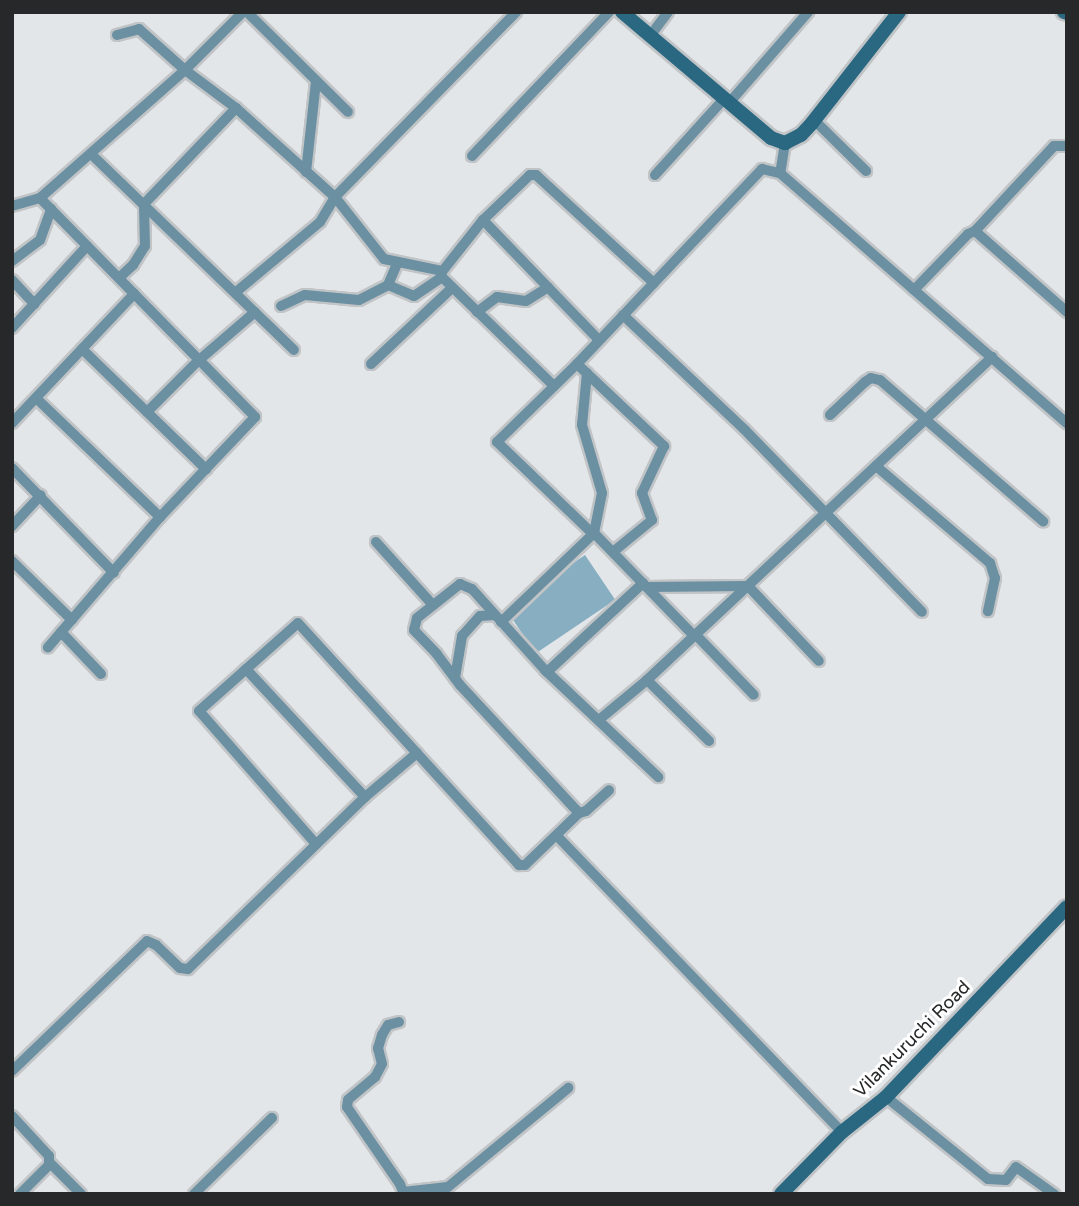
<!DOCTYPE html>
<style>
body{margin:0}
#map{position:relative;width:1079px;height:1206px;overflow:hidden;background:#e3e6e8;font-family:"Varela Round",sans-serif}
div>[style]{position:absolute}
.water>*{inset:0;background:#87aec1;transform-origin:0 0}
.roads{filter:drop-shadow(2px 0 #c1c4c6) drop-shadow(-2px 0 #c1c4c6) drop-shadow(0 2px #c1c4c6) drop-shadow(0 -2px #c1c4c6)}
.street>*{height:10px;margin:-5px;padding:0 5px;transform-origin:5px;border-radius:5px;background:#6b90a2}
.secondary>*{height:14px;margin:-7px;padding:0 7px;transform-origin:7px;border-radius:7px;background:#2a6781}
span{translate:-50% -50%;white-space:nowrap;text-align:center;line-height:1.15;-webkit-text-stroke:6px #fff;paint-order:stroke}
.street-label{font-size:18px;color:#272829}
.frame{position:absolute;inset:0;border:14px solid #272829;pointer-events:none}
</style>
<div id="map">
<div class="water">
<i style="left:585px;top:555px;width:54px;height:96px;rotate:56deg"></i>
</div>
<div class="roads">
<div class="street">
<i style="left:247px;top:12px;width:142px;rotate:44.7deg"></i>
<i style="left:117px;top:35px;width:23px;rotate:-15deg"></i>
<i style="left:139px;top:29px;width:62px;rotate:41.7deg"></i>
<i style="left:185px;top:70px;width:64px;rotate:36.7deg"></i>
<i style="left:236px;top:108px;width:133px;rotate:42deg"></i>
<i style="left:335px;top:197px;width:79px;rotate:51.7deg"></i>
<i style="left:384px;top:259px;width:59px;rotate:11.7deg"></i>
<i style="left:650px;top:36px;width:30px;rotate:-53deg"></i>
<i style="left:729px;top:103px;width:121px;rotate:-49deg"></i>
<i style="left:814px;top:120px;width:73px;rotate:44.4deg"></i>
<i style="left:785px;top:143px;width:30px;rotate:99deg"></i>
<i style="left:780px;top:173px;width:381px;rotate:41.1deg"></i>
<i style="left:91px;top:154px;width:282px;rotate:44deg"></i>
<i style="left:472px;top:156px;width:199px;rotate:-46.4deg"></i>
<i style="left:306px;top:172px;width:92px;rotate:-83.7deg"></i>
<i style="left:655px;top:175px;width:103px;rotate:-47.8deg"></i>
<i style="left:40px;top:198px;width:307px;rotate:45.5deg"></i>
<i style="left:255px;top:417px;width:138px;rotate:133.5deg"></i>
<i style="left:160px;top:517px;width:172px;rotate:130.7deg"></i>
<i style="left:12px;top:206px;width:29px;rotate:-16deg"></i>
<i style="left:40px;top:198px;width:193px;rotate:-41.4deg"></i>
<i style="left:185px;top:70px;width:82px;rotate:-45deg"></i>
<i style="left:483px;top:220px;width:167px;rotate:46deg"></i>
<i style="left:975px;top:231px;width:116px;rotate:-47.1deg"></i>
<i style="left:1054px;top:146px;width:13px"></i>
<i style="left:12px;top:261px;width:35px;rotate:-37deg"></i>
<i style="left:40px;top:240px;width:33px;rotate:-70deg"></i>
<i style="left:120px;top:277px;width:18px;rotate:-43deg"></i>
<i style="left:133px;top:265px;width:22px;rotate:-58deg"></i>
<i style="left:145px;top:246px;width:42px;rotate:-91.4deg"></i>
<i style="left:144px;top:204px;width:133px;rotate:-46.2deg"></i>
<i style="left:12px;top:280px;width:33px;rotate:47deg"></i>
<i style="left:388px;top:285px;width:25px;rotate:-67deg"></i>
<i style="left:914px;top:290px;width:78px;rotate:-46deg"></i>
<i style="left:968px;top:234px;width:8px;rotate:-23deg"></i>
<i style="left:975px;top:231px;width:123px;rotate:41.4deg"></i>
<i style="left:236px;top:292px;width:109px;rotate:-39.8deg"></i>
<i style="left:320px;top:222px;width:29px;rotate:-59deg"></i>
<i style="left:335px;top:197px;width:259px;rotate:-45.6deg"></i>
<i style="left:281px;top:306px;width:26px;rotate:-25deg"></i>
<i style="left:305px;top:295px;width:54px;rotate:5.3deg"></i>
<i style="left:359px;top:300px;width:33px;rotate:-27deg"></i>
<i style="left:388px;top:285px;width:28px;rotate:23deg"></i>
<i style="left:414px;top:296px;width:34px;rotate:-34deg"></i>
<i style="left:477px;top:312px;width:25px;rotate:-37deg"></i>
<i style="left:497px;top:297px;width:29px;rotate:8deg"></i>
<i style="left:526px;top:301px;width:26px;rotate:-32deg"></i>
<i style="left:623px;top:315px;width:166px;rotate:43.3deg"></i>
<i style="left:744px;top:429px;width:255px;rotate:45.8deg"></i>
<i style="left:12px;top:328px;width:111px;rotate:-47.6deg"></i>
<i style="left:82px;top:349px;width:173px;rotate:44.1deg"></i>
<i style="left:371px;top:364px;width:111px;rotate:-43.2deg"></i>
<i style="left:577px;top:364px;width:120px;rotate:43.3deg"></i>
<i style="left:664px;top:446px;width:52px;rotate:115.1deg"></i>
<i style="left:642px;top:493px;width:29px;rotate:70deg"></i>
<i style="left:652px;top:520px;width:50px;rotate:140.6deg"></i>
<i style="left:587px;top:373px;width:52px;rotate:95.5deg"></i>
<i style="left:582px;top:425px;width:71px;rotate:73.6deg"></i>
<i style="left:602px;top:493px;width:41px;rotate:101.3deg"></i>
<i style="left:554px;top:386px;width:156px;rotate:-135.8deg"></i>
<i style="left:442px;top:277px;width:4px;rotate:-104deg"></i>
<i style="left:441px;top:273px;width:68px;rotate:-51.6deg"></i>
<i style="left:483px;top:220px;width:65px;rotate:-43.8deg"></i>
<i style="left:530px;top:175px;width:6px"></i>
<i style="left:536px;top:175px;width:160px;rotate:42.5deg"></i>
<i style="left:36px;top:398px;width:172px;rotate:43.8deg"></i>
<i style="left:147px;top:412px;width:72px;rotate:-45deg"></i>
<i style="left:198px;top:361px;width:75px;rotate:-40.7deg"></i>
<i style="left:830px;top:415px;width:48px;rotate:-43.3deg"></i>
<i style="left:865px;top:382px;width:7px;rotate:-34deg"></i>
<i style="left:871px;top:378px;width:9px;rotate:13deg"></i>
<i style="left:880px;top:380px;width:216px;rotate:40.9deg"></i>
<i style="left:12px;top:423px;width:178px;rotate:-46.6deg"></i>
<i style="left:876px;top:466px;width:150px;rotate:40.4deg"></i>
<i style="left:990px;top:563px;width:16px;rotate:72deg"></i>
<i style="left:995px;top:578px;width:34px;rotate:102deg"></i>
<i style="left:12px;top:468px;width:146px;rotate:45.8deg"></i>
<i style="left:12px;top:526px;width:42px;rotate:-46.9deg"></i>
<i style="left:593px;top:534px;width:133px;rotate:-136.2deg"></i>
<i style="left:497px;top:442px;width:112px;rotate:-44.3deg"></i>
<i style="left:577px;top:364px;width:269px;rotate:-46.5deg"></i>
<i style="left:762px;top:169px;width:18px;rotate:13deg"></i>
<i style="left:376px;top:542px;width:85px;rotate:47.9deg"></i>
<i style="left:12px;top:561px;width:84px;rotate:44.5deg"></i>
<i style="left:647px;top:587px;width:101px;rotate:-0.6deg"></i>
<i style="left:748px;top:586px;width:103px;rotate:46.6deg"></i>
<i style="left:501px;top:622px;width:129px;rotate:-43.7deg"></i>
<i style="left:594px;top:533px;width:144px;rotate:45.8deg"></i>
<i style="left:61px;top:632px;width:58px;rotate:46.4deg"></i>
<i style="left:696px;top:635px;width:83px;rotate:46deg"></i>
<i style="left:246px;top:669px;width:175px;rotate:47.1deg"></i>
<i style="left:547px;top:672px;width:131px;rotate:-42.8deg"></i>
<i style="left:455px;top:678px;width:43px;rotate:-80.5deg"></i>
<i style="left:462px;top:636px;width:27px;rotate:-48deg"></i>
<i style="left:480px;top:616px;width:15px;rotate:-4deg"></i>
<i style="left:647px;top:680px;width:87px;rotate:44.5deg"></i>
<i style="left:600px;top:719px;width:61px;rotate:-39.7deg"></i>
<i style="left:647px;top:680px;width:473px;rotate:-43.1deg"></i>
<i style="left:579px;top:813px;width:175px;rotate:-132.9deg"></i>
<i style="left:460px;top:685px;width:39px;rotate:-127deg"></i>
<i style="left:437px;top:654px;width:33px;rotate:-134deg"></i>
<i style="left:414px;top:630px;width:12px;rotate:-76deg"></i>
<i style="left:417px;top:618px;width:55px;rotate:-38.3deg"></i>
<i style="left:460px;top:584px;width:13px;rotate:23deg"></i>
<i style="left:472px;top:589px;width:109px;rotate:48deg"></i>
<i style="left:545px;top:670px;width:156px;rotate:43.4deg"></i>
<i style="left:558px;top:837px;width:409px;rotate:46.1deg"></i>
<i style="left:316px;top:844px;width:177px;rotate:-131.3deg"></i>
<i style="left:199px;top:711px;width:132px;rotate:-41.6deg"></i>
<i style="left:298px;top:623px;width:328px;rotate:47.6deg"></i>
<i style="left:519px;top:865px;width:6px"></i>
<i style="left:525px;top:865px;width:75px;rotate:-43.9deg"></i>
<i style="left:579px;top:813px;width:7px;rotate:-16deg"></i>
<i style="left:586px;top:811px;width:31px;rotate:-42deg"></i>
<i style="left:399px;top:1022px;width:11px;rotate:165deg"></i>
<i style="left:388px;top:1025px;width:12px;rotate:121deg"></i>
<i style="left:382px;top:1035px;width:14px;rotate:107deg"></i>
<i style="left:378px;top:1048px;width:16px;rotate:76deg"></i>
<i style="left:382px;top:1064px;width:15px;rotate:118deg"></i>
<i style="left:375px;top:1077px;width:35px;rotate:140deg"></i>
<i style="left:348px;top:1100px;width:7px;rotate:98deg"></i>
<i style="left:347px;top:1107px;width:93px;rotate:55.5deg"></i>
<i style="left:400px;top:1184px;width:9px;rotate:69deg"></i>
<i style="left:403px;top:1192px;width:45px;rotate:-6.3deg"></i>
<i style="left:448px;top:1187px;width:156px;rotate:-39.5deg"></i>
<i style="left:12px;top:1071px;width:187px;rotate:-43.9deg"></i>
<i style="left:147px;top:941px;width:10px;rotate:24deg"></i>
<i style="left:156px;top:945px;width:33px;rotate:44deg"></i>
<i style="left:180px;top:968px;width:8px;rotate:7deg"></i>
<i style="left:188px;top:969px;width:247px;rotate:-44.2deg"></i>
<i style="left:365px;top:797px;width:68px;rotate:-40.2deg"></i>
<i style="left:886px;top:1097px;width:131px;rotate:38.8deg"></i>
<i style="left:988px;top:1179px;width:18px;rotate:3deg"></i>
<i style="left:1006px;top:1180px;width:16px;rotate:-52deg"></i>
<i style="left:1016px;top:1167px;width:47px;rotate:35.4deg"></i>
<i style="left:12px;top:1116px;width:54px;rotate:47.2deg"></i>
<i style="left:49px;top:1156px;width:9px;rotate:90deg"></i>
<i style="left:49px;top:1165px;width:41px;rotate:135deg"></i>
<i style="left:49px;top:1162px;width:45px;rotate:45deg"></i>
<i style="left:194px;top:1194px;width:109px;rotate:-44.3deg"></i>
</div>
<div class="secondary">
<i style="left:622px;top:12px;width:195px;rotate:40.2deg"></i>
<i style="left:771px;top:138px;width:15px;rotate:20deg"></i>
<i style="left:785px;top:143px;width:18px;rotate:-27deg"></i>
<i style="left:801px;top:135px;width:16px;rotate:-47deg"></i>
<i style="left:812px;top:123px;width:141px;rotate:-51.9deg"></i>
<i style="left:1064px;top:12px;width:3px;rotate:18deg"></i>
<i style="left:781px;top:1194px;width:87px;rotate:-45.5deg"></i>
<i style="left:842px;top:1132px;width:56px;rotate:-38.5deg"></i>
<i style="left:886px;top:1097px;width:262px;rotate:-46.4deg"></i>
</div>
</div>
<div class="street-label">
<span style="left:912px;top:1039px;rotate:-45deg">Vilankuruchi Road</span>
</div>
<div class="frame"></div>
</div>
